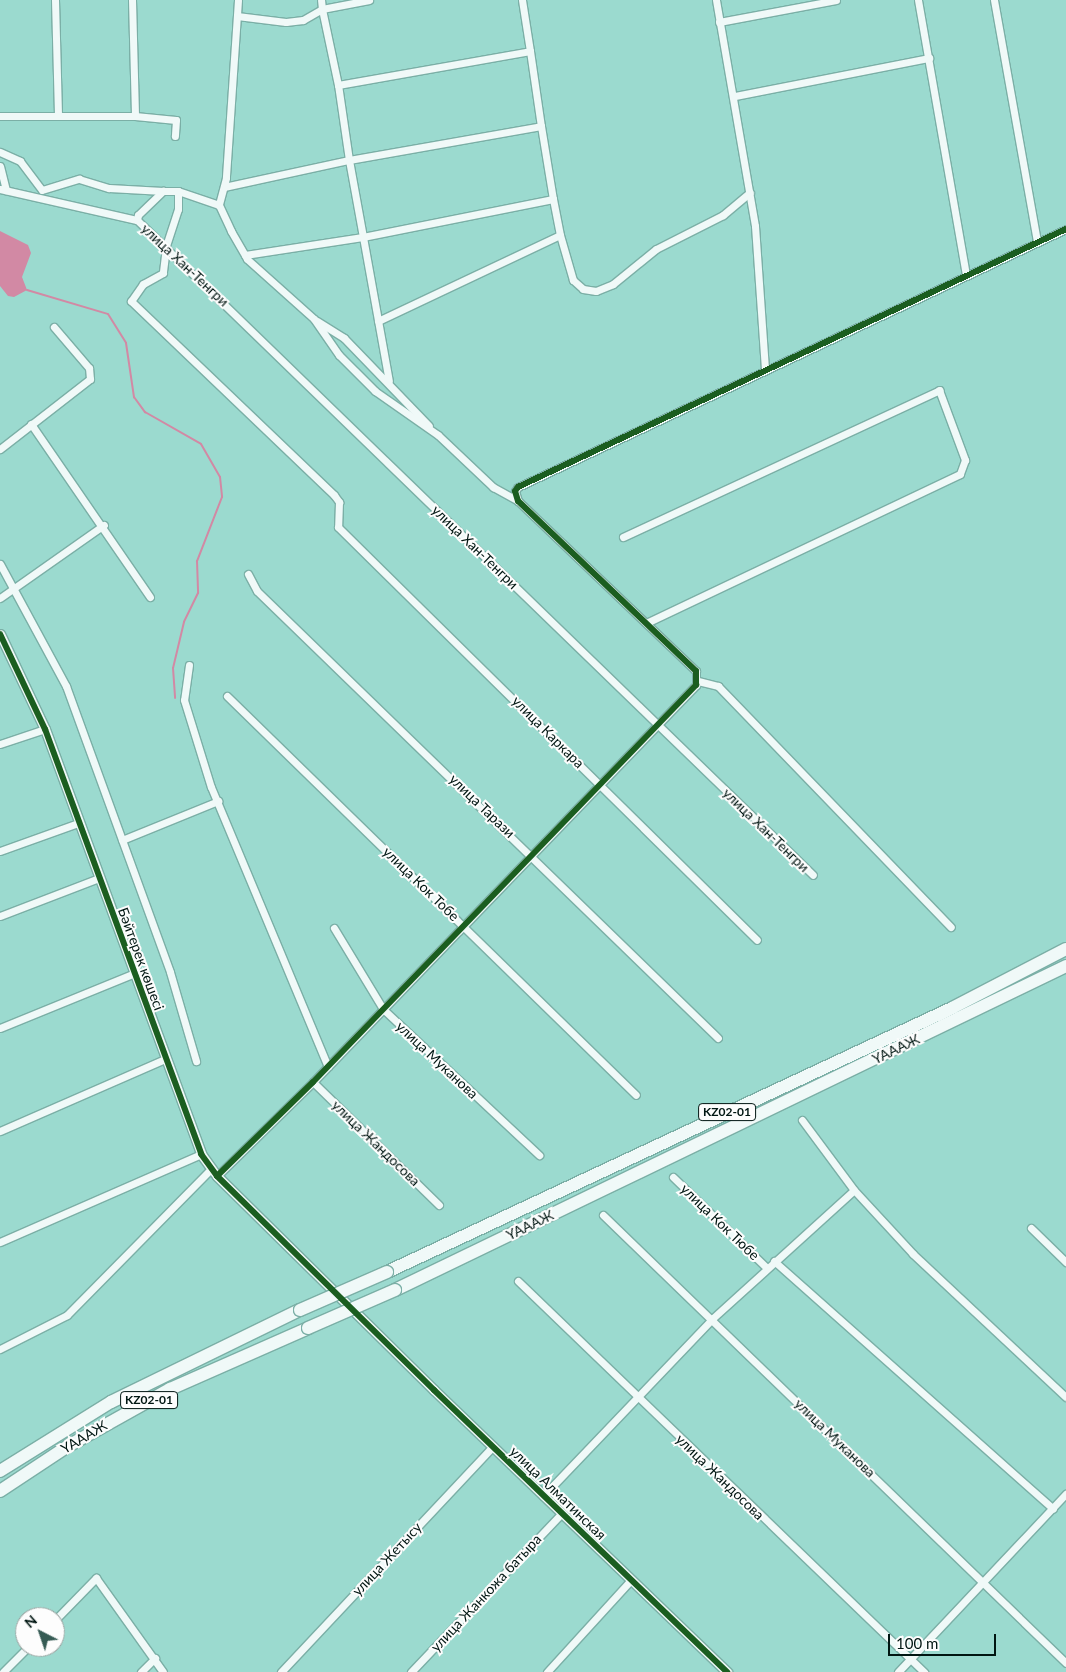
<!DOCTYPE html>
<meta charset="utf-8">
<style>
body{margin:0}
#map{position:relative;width:1066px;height:1672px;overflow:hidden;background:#9bdacf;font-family:Lato,sans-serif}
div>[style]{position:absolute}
.water>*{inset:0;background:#d289a4}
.stream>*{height:2px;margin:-1px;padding:0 1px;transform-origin:1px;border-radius:1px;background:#d289a4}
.roads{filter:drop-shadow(1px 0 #7bafa6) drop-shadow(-1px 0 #7bafa6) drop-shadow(0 1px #7bafa6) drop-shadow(0 -1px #7bafa6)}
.minor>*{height:7px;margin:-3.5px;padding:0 3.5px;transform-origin:3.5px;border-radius:3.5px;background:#f0f9f8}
.tertiary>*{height:9px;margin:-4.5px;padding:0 4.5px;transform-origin:4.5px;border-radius:4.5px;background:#f0f9f8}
.motorway>*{height:12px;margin:-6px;padding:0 6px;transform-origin:6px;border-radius:6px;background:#f0f9f8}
.bridges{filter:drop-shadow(1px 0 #7bafa6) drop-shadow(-1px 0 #7bafa6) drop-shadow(0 1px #7bafa6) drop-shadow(0 -1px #7bafa6)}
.motorway-bridge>*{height:12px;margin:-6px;padding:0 6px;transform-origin:6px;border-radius:6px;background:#f0f9f8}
.cycleway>*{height:6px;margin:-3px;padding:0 3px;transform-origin:3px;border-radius:3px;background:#1b5e20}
span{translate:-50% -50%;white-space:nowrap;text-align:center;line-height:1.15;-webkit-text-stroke:4px #fdfdfd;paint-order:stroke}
.shield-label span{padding:1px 4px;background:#fdfdfd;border:1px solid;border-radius:4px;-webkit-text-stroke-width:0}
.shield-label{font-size:12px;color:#001612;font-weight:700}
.street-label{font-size:14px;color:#001612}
.north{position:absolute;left:15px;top:1607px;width:50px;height:50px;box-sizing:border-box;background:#fdfdfd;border:1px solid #98a19f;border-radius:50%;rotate:319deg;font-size:14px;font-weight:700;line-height:20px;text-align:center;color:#001612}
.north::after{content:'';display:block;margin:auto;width:18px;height:22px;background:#365b54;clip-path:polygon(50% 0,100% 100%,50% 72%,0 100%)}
.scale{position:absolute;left:888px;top:1634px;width:108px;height:22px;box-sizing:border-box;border:2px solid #001612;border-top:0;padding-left:6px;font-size:15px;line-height:18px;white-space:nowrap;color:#001612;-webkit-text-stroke:4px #fdfdfd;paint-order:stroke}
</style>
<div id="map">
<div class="water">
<i style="clip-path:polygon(0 231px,28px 245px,31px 253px,22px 277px,27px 290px,14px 297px,8px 296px,0 286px)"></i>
</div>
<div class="stream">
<i style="left:27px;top:290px;width:84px;rotate:16.5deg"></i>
<i style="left:108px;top:314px;width:34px;rotate:58deg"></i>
<i style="left:126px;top:343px;width:55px;rotate:81.6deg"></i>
<i style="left:134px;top:397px;width:19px;rotate:54deg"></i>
<i style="left:145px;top:412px;width:64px;rotate:29.7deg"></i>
<i style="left:201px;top:444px;width:38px;rotate:60deg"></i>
<i style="left:220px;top:477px;width:20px;rotate:84deg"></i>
<i style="left:222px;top:497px;width:69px;rotate:111.3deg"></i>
<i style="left:197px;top:561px;width:32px;rotate:88deg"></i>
<i style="left:198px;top:593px;width:32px;rotate:116deg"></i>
<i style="left:184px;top:622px;width:47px;rotate:103.4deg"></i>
<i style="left:173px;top:668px;width:30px;rotate:86deg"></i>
</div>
<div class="roads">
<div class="minor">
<i style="left:55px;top:0;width:116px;rotate:88.5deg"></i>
<i style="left:132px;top:0;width:116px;rotate:88.5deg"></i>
<i style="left:135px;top:116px;width:41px;rotate:5.6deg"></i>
<i style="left:176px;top:120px;width:16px;rotate:94deg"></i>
<i style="left:238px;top:0;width:178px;rotate:93.9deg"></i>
<i style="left:226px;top:178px;width:28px;rotate:105deg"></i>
<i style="left:219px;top:205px;width:29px;rotate:65deg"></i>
<i style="left:231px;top:231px;width:32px;rotate:60deg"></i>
<i style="left:247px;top:259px;width:90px;rotate:41.8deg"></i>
<i style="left:314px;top:319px;width:44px;rotate:55.2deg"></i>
<i style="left:339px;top:355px;width:51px;rotate:45deg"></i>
<i style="left:375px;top:391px;width:77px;rotate:34.9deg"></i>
<i style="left:438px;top:435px;width:76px;rotate:43.4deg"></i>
<i style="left:493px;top:487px;width:29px;rotate:29deg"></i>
<i style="left:522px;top:0;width:52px;rotate:81.1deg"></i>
<i style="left:716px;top:0;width:229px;rotate:80.2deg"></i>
<i style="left:755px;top:226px;width:142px;rotate:86deg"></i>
<i style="left:918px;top:0;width:279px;rotate:80.1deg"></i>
<i style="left:994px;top:0;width:246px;rotate:79.9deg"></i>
<i style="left:237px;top:16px;width:49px;rotate:7deg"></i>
<i style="left:286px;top:22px;width:17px;rotate:-7deg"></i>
<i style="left:303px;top:20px;width:22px;rotate:-30deg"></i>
<i style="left:322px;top:9px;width:9px;rotate:-96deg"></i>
<i style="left:719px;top:22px;width:119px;rotate:-10.6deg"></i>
<i style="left:338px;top:85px;width:78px;rotate:-101.9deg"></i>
<i style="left:322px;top:9px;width:48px;rotate:-10.8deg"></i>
<i style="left:735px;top:96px;width:198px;rotate:-11.1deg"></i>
<i style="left:0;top:116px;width:135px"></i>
<i style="left:0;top:152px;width:22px;rotate:24deg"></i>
<i style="left:20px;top:161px;width:36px;rotate:53deg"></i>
<i style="left:42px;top:190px;width:39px;rotate:-17deg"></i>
<i style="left:79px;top:179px;width:31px;rotate:17deg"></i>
<i style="left:109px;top:188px;width:54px;rotate:3.2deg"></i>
<i style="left:0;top:166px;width:25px;rotate:76deg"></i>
<i style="left:224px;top:187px;width:128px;rotate:-12.2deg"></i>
<i style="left:349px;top:160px;width:76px;rotate:-98.3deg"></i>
<i style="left:338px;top:85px;width:195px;rotate:-10deg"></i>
<i style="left:530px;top:51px;width:76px;rotate:81.7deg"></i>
<i style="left:0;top:189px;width:140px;rotate:12.8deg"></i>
<i style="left:178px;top:191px;width:18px;rotate:90deg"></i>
<i style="left:178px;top:209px;width:40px;rotate:108deg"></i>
<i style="left:166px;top:247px;width:26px;rotate:97deg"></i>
<i style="left:163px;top:273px;width:23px;rotate:151deg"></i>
<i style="left:143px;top:284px;width:21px;rotate:125deg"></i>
<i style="left:131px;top:301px;width:281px;rotate:43.7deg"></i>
<i style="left:334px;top:495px;width:9px;rotate:54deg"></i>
<i style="left:339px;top:502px;width:25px;rotate:92deg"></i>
<i style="left:338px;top:527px;width:588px;rotate:44.59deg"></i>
<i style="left:137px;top:220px;width:941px;rotate:44.1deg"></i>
<i style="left:137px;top:220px;width:5px;rotate:-79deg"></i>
<i style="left:138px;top:215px;width:35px;rotate:-44deg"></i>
<i style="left:163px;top:191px;width:15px"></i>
<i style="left:178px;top:191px;width:43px;rotate:18.9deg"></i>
<i style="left:560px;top:235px;width:47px;rotate:73.9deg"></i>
<i style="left:573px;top:280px;width:13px;rotate:42deg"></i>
<i style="left:583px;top:289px;width:13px;rotate:9deg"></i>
<i style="left:596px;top:291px;width:18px;rotate:-22deg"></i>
<i style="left:613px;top:284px;width:55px;rotate:-39.1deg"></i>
<i style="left:656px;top:249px;width:75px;rotate:-26.9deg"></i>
<i style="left:723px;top:215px;width:35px;rotate:-40deg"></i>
<i style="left:245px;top:255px;width:119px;rotate:-8.7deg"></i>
<i style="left:363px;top:237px;width:78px;rotate:-100.3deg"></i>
<i style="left:349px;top:160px;width:195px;rotate:-10deg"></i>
<i style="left:541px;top:126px;width:74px;rotate:80.7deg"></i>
<i style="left:317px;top:321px;width:32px;rotate:32deg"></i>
<i style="left:344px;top:338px;width:122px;rotate:46deg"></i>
<i style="left:378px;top:321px;width:201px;rotate:-25.3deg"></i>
<i style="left:560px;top:235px;width:37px;rotate:-101deg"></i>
<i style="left:553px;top:199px;width:194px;rotate:168.7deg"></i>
<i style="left:363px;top:237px;width:146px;rotate:79.8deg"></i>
<i style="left:31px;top:424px;width:210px;rotate:55.5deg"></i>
<i style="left:0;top:449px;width:114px;rotate:-37.9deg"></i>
<i style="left:90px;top:379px;width:11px;rotate:-95deg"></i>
<i style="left:89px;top:368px;width:54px;rotate:-130.5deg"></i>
<i style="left:623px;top:537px;width:349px;rotate:-24.9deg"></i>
<i style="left:939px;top:390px;width:75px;rotate:69.6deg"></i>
<i style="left:965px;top:460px;width:15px;rotate:110deg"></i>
<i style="left:960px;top:474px;width:345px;rotate:154.6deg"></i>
<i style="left:0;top:564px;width:139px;rotate:61.6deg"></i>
<i style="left:66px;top:686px;width:304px;rotate:70deg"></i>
<i style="left:170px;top:972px;width:93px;rotate:73.7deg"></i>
<i style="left:248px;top:574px;width:19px;rotate:62deg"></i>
<i style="left:257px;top:591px;width:642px;rotate:44.12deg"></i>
<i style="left:0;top:598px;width:127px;rotate:-35.1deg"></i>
<i style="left:189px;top:665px;width:35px;rotate:98deg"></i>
<i style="left:184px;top:700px;width:91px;rotate:72.8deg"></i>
<i style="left:211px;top:787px;width:303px;rotate:67.3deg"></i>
<i style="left:698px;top:681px;width:21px;rotate:14deg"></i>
<i style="left:718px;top:686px;width:335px;rotate:46deg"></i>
<i style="left:227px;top:696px;width:571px;rotate:44.29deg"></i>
<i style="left:0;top:744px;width:47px;rotate:-18.4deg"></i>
<i style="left:122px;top:840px;width:104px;rotate:-22.1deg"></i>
<i style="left:0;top:851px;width:83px;rotate:-19.7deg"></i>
<i style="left:0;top:916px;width:106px;rotate:-21deg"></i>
<i style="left:334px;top:928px;width:95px;rotate:58.8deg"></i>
<i style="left:383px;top:1009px;width:214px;rotate:43.1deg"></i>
<i style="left:0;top:1028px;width:143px;rotate:-22.2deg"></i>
<i style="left:313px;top:1082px;width:176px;rotate:44.3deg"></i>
<i style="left:802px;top:1120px;width:87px;rotate:53.4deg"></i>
<i style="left:854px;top:1190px;width:87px;rotate:47.3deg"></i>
<i style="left:913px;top:1254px;width:209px;rotate:43.1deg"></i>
<i style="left:0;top:1131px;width:180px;rotate:-23.6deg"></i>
<i style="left:217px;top:1176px;width:134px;rotate:-44.4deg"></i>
<i style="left:313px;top:1082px;width:552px;rotate:-46.03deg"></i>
<i style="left:696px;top:685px;width:14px;rotate:-90deg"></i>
<i style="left:696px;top:671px;width:246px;rotate:-136.3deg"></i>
<i style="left:518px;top:501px;width:10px;rotate:-107deg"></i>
<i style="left:515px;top:491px;width:5px;rotate:-53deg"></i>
<i style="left:518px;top:487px;width:606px;rotate:-25.21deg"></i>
<i style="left:673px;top:1177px;width:131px;rotate:44.1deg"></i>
<i style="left:603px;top:1215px;width:644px;rotate:44.06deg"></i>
<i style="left:1031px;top:1228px;width:49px;rotate:44.2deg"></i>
<i style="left:0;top:1242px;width:219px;rotate:-23.6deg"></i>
<i style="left:774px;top:1261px;width:373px;rotate:41.6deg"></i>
<i style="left:518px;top:1281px;width:564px;rotate:43.92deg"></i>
<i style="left:0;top:1349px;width:75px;rotate:-26.9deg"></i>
<i style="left:67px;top:1315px;width:206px;rotate:-45.4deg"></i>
<i style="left:543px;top:1496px;width:246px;rotate:-46.3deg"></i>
<i style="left:713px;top:1318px;width:190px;rotate:-42.2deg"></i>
<i style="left:55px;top:1620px;width:59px;rotate:-45.7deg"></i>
<i style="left:96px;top:1578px;width:115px;rotate:54.5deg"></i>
<i style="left:3px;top:1672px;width:35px;rotate:-45deg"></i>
<i style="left:141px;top:1672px;width:20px;rotate:-45deg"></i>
<i style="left:281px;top:1672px;width:310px;rotate:-46.8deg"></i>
<i style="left:411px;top:1672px;width:218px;rotate:-46.5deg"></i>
<i style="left:547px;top:1672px;width:125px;rotate:-47.6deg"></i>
<i style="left:898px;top:1672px;width:245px;rotate:-46.7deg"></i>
</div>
<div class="tertiary">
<i style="left:0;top:634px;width:105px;rotate:64.7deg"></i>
<i style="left:45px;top:729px;width:453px;rotate:69.8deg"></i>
<i style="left:201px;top:1154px;width:27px;rotate:54deg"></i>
<i style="left:217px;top:1176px;width:305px;rotate:44.6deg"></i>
<i style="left:434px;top:1390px;width:407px;rotate:43.9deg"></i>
</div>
<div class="motorway">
<i style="left:387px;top:1272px;width:624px;rotate:-25.04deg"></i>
<i style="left:952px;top:1008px;width:128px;rotate:-27.4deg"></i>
<i style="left:395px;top:1290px;width:745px;rotate:-25.77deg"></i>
<i style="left:0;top:1471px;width:131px;rotate:-31.9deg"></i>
<i style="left:111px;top:1402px;width:210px;rotate:-26deg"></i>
<i style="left:0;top:1491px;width:82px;rotate:-33.5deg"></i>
<i style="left:68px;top:1446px;width:117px;rotate:-29.2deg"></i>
<i style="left:170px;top:1389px;width:151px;rotate:-23.8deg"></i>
</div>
</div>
<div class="bridges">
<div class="motorway-bridge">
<i style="left:300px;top:1310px;width:95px;rotate:-23.6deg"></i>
<i style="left:308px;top:1328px;width:95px;rotate:-23.6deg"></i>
</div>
</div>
<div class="cycleway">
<i style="left:0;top:634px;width:105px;rotate:64.7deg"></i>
<i style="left:45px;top:729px;width:453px;rotate:69.8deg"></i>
<i style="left:201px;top:1154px;width:27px;rotate:54deg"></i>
<i style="left:217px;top:1176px;width:305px;rotate:44.6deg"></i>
<i style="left:434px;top:1390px;width:407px;rotate:43.9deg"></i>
<i style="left:217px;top:1176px;width:134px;rotate:-44.4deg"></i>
<i style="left:313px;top:1082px;width:552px;rotate:-46.03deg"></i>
<i style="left:696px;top:685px;width:14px;rotate:-90deg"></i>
<i style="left:696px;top:671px;width:246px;rotate:-136.3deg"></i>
<i style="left:518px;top:501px;width:10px;rotate:-107deg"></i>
<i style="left:515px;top:491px;width:5px;rotate:-53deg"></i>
<i style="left:518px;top:487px;width:606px;rotate:-25.21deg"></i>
</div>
<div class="shield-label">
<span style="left:727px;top:1112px">KZ02-01</span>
<span style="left:149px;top:1400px">KZ02-01</span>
</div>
<div class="street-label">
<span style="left:185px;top:265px;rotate:43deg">улица Хан-Тенгри</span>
<span style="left:475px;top:547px;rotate:44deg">улица Хан-Тенгри</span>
<span style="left:548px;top:732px;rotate:45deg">улица Каркара</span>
<span style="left:482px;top:806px;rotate:44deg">улица Тарази</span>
<span style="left:766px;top:830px;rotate:44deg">улица Хан-Тенгри</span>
<span style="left:421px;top:884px;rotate:44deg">улица Кок Тобе</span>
<span style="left:141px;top:959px;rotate:70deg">Бәйтерек көшесі</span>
<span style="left:896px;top:1049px;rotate:-26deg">ҮАААЖ</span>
<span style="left:437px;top:1060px;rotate:43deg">улица Муканова</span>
<span style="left:376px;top:1143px;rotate:44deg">улица Жандосова</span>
<span style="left:720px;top:1222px;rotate:44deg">улица Кок Тюбе</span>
<span style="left:530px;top:1225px;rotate:-26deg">ҮАААЖ</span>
<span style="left:84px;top:1437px;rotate:-31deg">ҮАААЖ</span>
<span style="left:835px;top:1438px;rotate:44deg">улица Муканова</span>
<span style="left:720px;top:1477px;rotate:44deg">улица Жандосова</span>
<span style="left:558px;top:1493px;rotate:44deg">улица Алматинская</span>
<span style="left:387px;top:1559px;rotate:-47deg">улица Жетысу</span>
<span style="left:486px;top:1593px;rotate:-47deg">улица Жанкожа батыра</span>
</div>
<div class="north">N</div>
<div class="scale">100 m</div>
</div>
